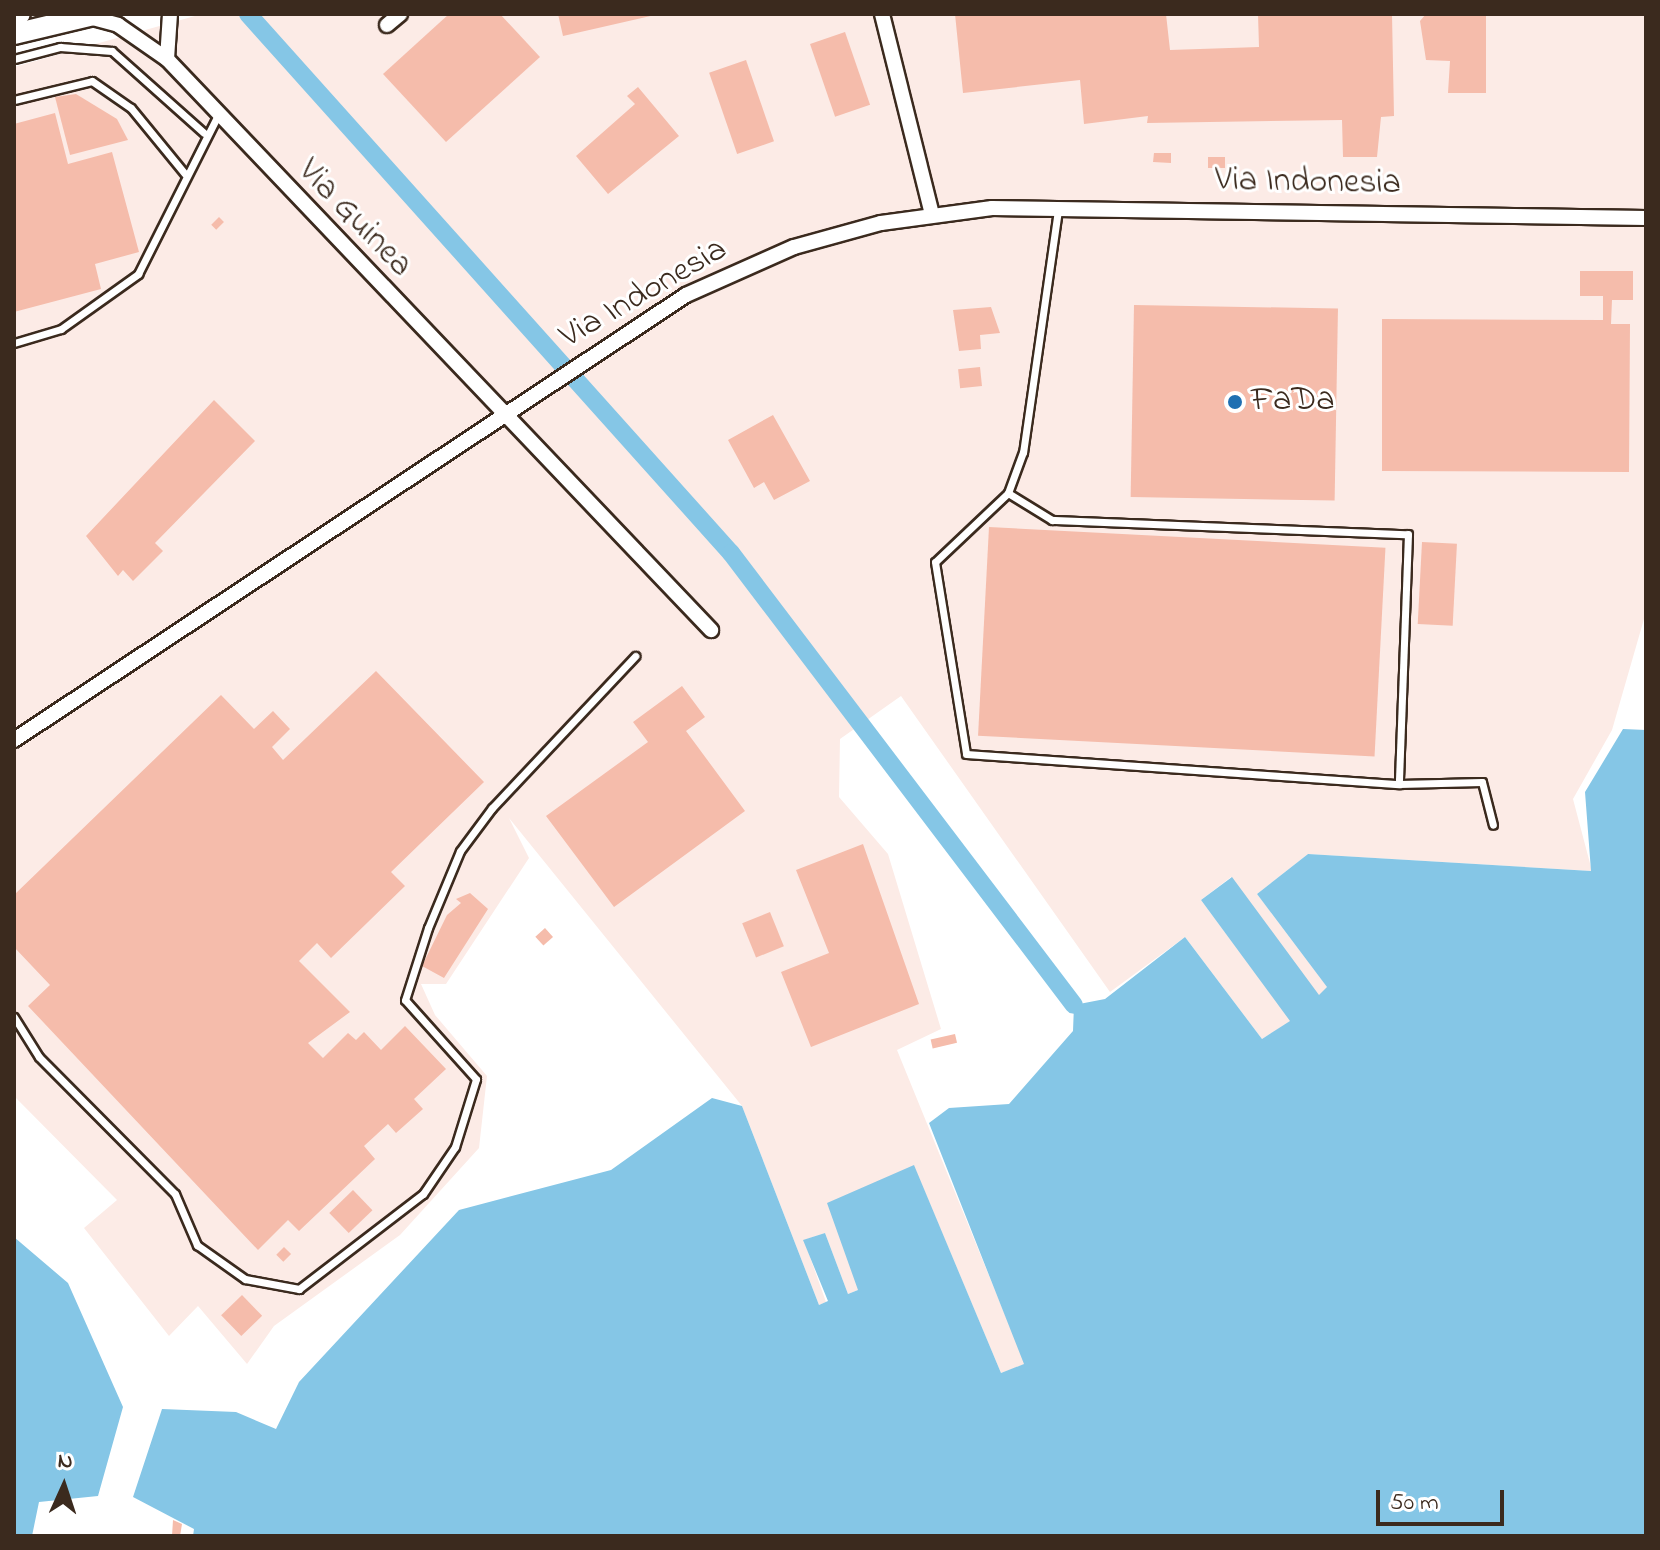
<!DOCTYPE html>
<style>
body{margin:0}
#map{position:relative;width:1660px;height:1550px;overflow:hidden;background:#fff;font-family:"Indie Flower",sans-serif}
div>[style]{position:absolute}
.built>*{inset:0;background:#fcebe6}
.water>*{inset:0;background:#85c6e6}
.canal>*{height:18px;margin:-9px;padding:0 9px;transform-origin:9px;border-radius:9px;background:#85c6e6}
.building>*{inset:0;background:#f5bcab;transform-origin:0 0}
.roads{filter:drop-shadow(2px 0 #3b2a1e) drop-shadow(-2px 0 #3b2a1e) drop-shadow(0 2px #3b2a1e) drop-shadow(0 -2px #3b2a1e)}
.lane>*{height:7px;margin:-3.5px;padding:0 3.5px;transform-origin:3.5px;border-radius:3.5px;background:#fff}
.street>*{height:14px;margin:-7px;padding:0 7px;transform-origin:7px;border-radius:7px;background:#fff}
.secondary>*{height:20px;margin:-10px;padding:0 10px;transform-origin:10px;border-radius:10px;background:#fff}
.dots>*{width:22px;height:22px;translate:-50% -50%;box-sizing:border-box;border:4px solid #fff;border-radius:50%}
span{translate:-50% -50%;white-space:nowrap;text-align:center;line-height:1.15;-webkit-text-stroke:6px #fff;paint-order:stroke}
.street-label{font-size:34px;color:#3b2a1e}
.poi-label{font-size:34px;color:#3b2a1e}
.left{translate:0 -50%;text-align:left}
.frame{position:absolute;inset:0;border:16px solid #3b2a1e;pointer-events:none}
.north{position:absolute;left:24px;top:1446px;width:80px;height:80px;-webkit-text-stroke:6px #fff;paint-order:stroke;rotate:3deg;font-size:22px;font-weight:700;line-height:32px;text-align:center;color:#3b2a1e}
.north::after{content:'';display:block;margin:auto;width:28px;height:36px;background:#3b2a1e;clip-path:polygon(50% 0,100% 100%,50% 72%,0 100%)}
.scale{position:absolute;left:1376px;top:1490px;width:128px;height:36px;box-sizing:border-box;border:4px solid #3b2a1e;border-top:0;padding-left:10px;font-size:24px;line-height:28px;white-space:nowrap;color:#3b2a1e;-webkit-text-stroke:6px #fff;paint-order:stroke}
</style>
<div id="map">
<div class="built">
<i style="clip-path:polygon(202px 14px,1646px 14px,1646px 612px,1612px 730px,1573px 799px,1592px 871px,1308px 854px,1257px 894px,1328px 988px,1319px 996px,1231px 877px,1201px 900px,1291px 1021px,1262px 1039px,1185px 937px,1110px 992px,901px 696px,840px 739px,839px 797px,888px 854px,941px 1029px,897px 1050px,1025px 1364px,1001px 1373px,914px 1166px,858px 1290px,848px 1294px,825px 1233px,804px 1240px,826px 1302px,819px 1305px,742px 1106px,509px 818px,529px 858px,446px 984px,421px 984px,435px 1015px,487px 1076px,479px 1148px,400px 1235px,274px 1326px,247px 1364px,198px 1306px,169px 1336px,84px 1228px,117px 1200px,14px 1096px,14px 67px)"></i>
</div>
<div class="water">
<i style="clip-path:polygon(1623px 729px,1646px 730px,1646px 1536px,193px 1536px,194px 1529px,133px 1497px,162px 1409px,236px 1412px,276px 1429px,299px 1382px,459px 1210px,611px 1170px,712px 1098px,742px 1106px,819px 1305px,828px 1301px,803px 1240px,825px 1233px,848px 1294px,858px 1290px,827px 1203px,914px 1165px,1001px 1373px,1024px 1364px,929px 1123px,949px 1108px,1009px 1104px,1073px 1031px,1074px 1005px,1105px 999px,1185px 937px,1262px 1039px,1290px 1021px,1201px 900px,1232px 877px,1319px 995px,1327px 987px,1257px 894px,1308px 854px,1591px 871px,1585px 792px)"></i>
<i style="clip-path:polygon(14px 1237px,68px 1283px,123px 1407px,98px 1496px,39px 1502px,32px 1536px,14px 1536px)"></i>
</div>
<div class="canal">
<i style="left:248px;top:14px;width:724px;rotate:48.14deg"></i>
<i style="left:731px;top:553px;width:567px;rotate:52.81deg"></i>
</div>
<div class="building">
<i style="clip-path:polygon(449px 14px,500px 14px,540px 57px,446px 142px,383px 74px)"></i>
<i style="clip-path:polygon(558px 14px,655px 14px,655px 15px,563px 36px)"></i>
<i style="clip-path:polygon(955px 14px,1166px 14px,1170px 50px,1259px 47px,1258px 14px,1392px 14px,1394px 116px,1381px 117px,1377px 157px,1343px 157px,1342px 120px,1147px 123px,1148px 116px,1084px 124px,1080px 80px,963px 93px)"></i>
<i style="clip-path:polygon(1426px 14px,1486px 14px,1486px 93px,1448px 93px,1450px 61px,1426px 60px,1420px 21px)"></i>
<i style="left:845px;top:32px;width:77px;height:37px;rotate:71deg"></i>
<i style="left:746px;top:60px;width:86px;height:39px;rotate:71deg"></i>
<i style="clip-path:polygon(638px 87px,679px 136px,608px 194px,576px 156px,635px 104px,627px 96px)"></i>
<i style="clip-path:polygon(76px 94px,117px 119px,128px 140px,70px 155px,55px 97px)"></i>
<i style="clip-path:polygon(55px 113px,68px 164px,112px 152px,139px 252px,95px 264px,101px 289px,14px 312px,14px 124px)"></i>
<i style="clip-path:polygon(1154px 153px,1171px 153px,1171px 163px,1153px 162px)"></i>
<i style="left:1208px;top:157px;width:17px;height:11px"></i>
<i style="left:219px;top:217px;width:7px;height:11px;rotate:45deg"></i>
<i style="clip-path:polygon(1580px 271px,1633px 271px,1633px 300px,1612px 300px,1611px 324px,1630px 324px,1629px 472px,1382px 471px,1382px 319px,1603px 320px,1603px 296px,1580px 296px)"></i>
<i style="left:1134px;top:305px;width:204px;height:192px;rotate:1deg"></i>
<i style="clip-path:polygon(991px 307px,1000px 333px,980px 335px,981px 349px,959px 351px,953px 310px)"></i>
<i style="left:980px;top:367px;width:19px;height:22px;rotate:84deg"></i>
<i style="clip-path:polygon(214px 400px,255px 441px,155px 543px,163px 551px,133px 581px,123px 570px,118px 576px,86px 536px)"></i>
<i style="clip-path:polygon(773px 415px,810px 481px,774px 500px,764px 482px,754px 488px,728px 440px)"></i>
<i style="left:989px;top:527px;width:397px;height:209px;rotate:3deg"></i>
<i style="left:1422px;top:542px;width:35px;height:82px;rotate:3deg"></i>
<i style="clip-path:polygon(376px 671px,484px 782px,391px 872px,405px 886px,331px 958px,317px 943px,299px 961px,350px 1012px,308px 1043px,323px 1058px,348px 1033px,356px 1040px,364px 1032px,381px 1050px,405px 1026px,446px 1069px,414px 1099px,423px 1109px,396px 1133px,388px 1124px,364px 1146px,375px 1159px,299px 1231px,288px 1220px,258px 1250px,28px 1006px,50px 985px,14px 947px,14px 895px,221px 695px,254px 729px,273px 711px,290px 729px,272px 747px,283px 760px)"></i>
<i style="clip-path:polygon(682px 686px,705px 717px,686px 731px,745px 811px,614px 907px,546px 816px,648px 742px,633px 722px)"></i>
<i style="clip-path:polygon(863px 844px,919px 1004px,811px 1047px,781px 972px,829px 953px,796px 870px)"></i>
<i style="clip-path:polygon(470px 893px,488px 909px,444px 978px,422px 966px,447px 915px,461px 903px,456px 899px)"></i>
<i style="left:770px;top:912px;width:37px;height:30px;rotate:68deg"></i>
<i style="left:545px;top:928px;width:12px;height:13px;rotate:48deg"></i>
<i style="left:955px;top:1034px;width:9px;height:25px;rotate:77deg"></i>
<i style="left:353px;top:1190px;width:28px;height:33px;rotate:46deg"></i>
<i style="left:284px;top:1247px;width:10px;height:11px;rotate:45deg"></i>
<i style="left:242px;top:1295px;width:29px;height:29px;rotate:46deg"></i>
<i style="clip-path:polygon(173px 1520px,182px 1524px,180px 1536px,172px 1536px)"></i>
</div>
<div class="roads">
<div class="lane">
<i style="left:14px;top:59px;width:48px;rotate:-14.6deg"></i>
<i style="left:60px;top:47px;width:52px;rotate:4.4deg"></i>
<i style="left:112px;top:51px;width:123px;rotate:41.7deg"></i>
<i style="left:14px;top:100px;width:80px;rotate:-13.7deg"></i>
<i style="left:92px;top:81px;width:47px;rotate:34.7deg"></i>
<i style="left:131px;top:108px;width:85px;rotate:50.7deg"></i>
<i style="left:1058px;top:210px;width:245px;rotate:98.2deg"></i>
<i style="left:1023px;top:452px;width:44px;rotate:110.1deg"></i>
<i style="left:1008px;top:493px;width:100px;rotate:136.6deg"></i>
<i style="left:935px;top:562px;width:194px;rotate:80.8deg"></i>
<i style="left:966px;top:754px;width:434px;rotate:4deg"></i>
<i style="left:14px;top:343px;width:49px;rotate:-16.6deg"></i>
<i style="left:61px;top:329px;width:95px;rotate:-35.5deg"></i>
<i style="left:138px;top:274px;width:174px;rotate:-63.3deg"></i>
<i style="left:1008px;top:493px;width:52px;rotate:31.5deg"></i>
<i style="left:1052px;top:520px;width:356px;rotate:2.3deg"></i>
<i style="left:1408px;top:534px;width:250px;rotate:92.1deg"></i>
<i style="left:1399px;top:784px;width:83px;rotate:-1.4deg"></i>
<i style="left:1482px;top:782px;width:44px;rotate:75.7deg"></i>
<i style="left:14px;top:1017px;width:47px;rotate:58deg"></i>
<i style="left:39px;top:1057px;width:193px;rotate:45.2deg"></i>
<i style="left:175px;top:1194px;width:56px;rotate:66.7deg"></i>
<i style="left:197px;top:1245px;width:59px;rotate:35.3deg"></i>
<i style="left:245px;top:1279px;width:55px;rotate:10.5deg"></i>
<i style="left:299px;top:1289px;width:156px;rotate:-37.5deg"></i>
<i style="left:423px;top:1194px;width:57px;rotate:-55.8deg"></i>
<i style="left:455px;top:1147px;width:71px;rotate:-72.8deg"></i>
<i style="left:476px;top:1079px;width:106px;rotate:-131.9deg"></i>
<i style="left:405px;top:1000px;width:76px;rotate:-72.3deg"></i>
<i style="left:428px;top:928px;width:83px;rotate:-67.4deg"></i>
<i style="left:460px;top:851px;width:54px;rotate:-53.3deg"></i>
<i style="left:492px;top:808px;width:209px;rotate:-46.7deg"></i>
</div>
<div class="street">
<i style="left:882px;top:14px;width:207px;rotate:76deg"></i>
<i style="left:89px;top:17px;width:30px;rotate:15deg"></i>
<i style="left:118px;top:25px;width:60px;rotate:34.8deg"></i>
<i style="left:167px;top:59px;width:789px;rotate:46.39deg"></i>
<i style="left:387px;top:25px;width:17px;rotate:-40deg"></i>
<i style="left:167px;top:59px;width:45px;rotate:-86.2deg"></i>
<i style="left:14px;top:740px;width:806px;rotate:-33.51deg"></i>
<i style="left:686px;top:295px;width:118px;rotate:-24deg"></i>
<i style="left:794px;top:247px;width:90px;rotate:-15.4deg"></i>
<i style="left:881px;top:223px;width:112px;rotate:-7.7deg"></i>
<i style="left:992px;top:208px;width:654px;rotate:0.88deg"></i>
</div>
<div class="secondary">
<i style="left:14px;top:16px;width:6px;rotate:-18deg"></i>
<i style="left:14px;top:34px;width:85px;rotate:-13.5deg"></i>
</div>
</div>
<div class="dots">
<i style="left:1235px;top:402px;background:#1f6fb2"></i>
</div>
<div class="street-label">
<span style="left:1308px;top:183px;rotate:1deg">Via Indonesia</span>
<span style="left:354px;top:219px;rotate:46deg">Via Guinea</span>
<span style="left:644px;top:294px;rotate:-30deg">Via Indonesia</span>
</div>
<div class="poi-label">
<span class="left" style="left:1251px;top:402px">FaDa</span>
</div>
<div class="frame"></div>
<div class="north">N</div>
<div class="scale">50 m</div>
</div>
